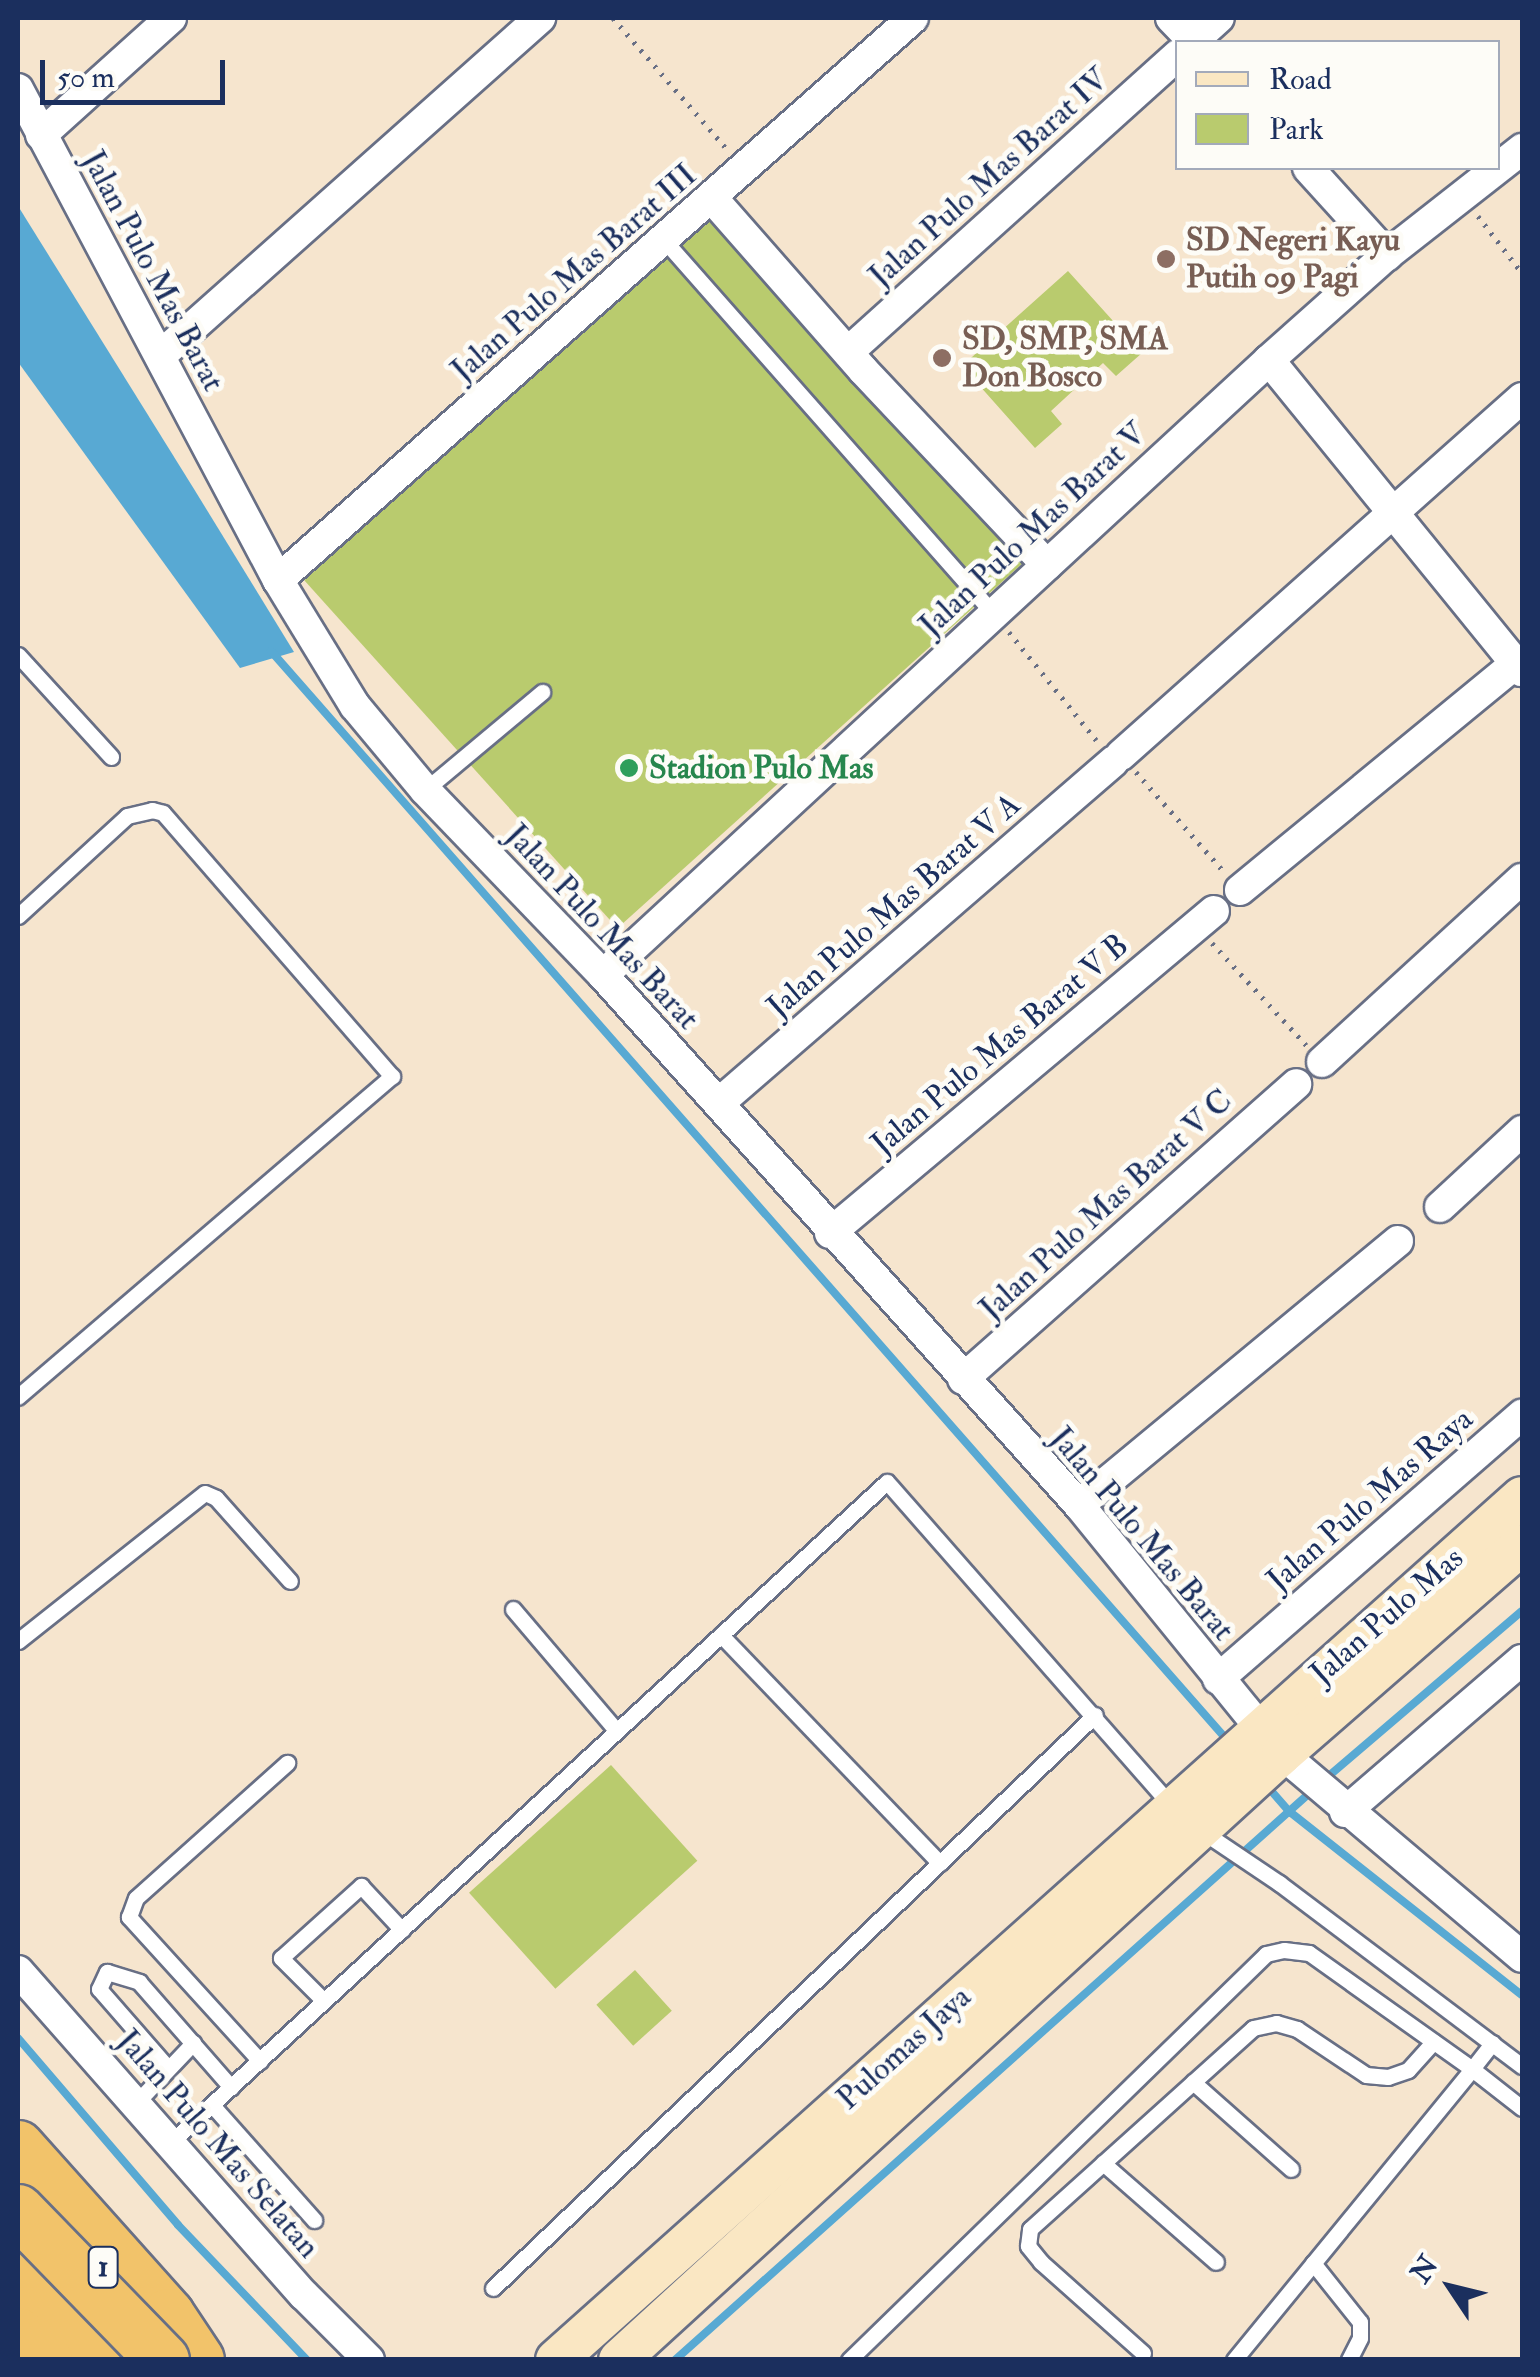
<!DOCTYPE html>
<style>
body{margin:0}
#map{position:relative;width:1540px;height:2377px;overflow:hidden;background:#f6e5ce;font-family:"IM FELL Double Pica",serif}
div>[style]{position:absolute}
.green>*{inset:0;background:#b9cb6e;transform-origin:0 0}
.water>*{inset:0;background:#58a9d3}
.stream>*{height:8px;margin:-4px;padding:0 4px;transform-origin:4px;border-radius:4px;background:#58a9d3}
.path>*{height:5px;margin-top:-2.5px;transform-origin:0;background:repeating-linear-gradient(90deg,#686f85 0 2.5px,transparent 0 10.5px)}
.roads{filter:drop-shadow(2px 0 #686f85) drop-shadow(-2px 0 #686f85) drop-shadow(0 2px #686f85) drop-shadow(0 -2px #686f85)}
.lane>*{height:15px;margin:-7.5px;padding:0 7.5px;transform-origin:7.5px;border-radius:7.5px;background:#fff}
.street>*{height:30px;margin:-15px;padding:0 15px;transform-origin:15px;border-radius:15px;background:#fff}
.secondary>*{height:40px;margin:-20px;padding:0 20px;transform-origin:20px;border-radius:20px;background:#fae7c3}
.highway>*{height:52px;margin:-26px;padding:0 26px;transform-origin:26px;border-radius:26px;background:#f2c36a}
.bridges{filter:drop-shadow(2px 0 #686f85) drop-shadow(-2px 0 #686f85) drop-shadow(0 2px #686f85) drop-shadow(0 -2px #686f85)}
.highway-bridge>*{height:52px;margin:-26px;padding:0 26px;transform-origin:26px;border-radius:26px;background:#f2c36a}
.dots>*{width:28px;height:28px;translate:-50% -50%;box-sizing:border-box;border:5px solid #fdfcf7;border-radius:50%}
span{translate:-50% -50%;white-space:nowrap;text-align:center;line-height:1.15;-webkit-text-stroke:10px #fdfcf7;paint-order:stroke}
.shield-label span{padding:2px 8px;background:#fdfcf7;border:2px solid;border-radius:8px;-webkit-text-stroke-width:0}
.shield-label{font-size:30px;color:#1b2f5e;font-weight:700}
.street-label{font-size:32px;color:#1b2f5e}
.education-label{font-size:32px;color:#785e54;font-weight:700}
.left{translate:0 -50%;text-align:left}
.leisure-label{font-size:32px;color:#27864d;font-weight:700}
.frame{position:absolute;inset:0;border:20px solid #1b2f5e;pointer-events:none}
.legend{position:absolute;left:1175px;top:40px;width:325px;height:130px;box-sizing:border-box;background:#fdfcf7;border:2px solid #a3aaba;margin:0;padding:12px 18px;list-style:none;font-size:30px;color:#1b2f5e}
.legend li{display:flex;align-items:center;gap:20px;height:50px}
.legend b{width:50px;border:2px solid #a3aaba}
.north{position:absolute;left:1400px;top:2237px;width:100px;height:100px;-webkit-text-stroke:8px #fdfcf7;paint-order:stroke;rotate:305deg;font-size:28px;font-weight:700;line-height:40px;text-align:center;color:#1b2f5e}
.north::after{content:'';display:block;margin:auto;width:35px;height:45px;background:#1b2f5e;clip-path:polygon(50% 0,100% 100%,50% 72%,0 100%)}
.scale{position:absolute;left:40px;top:60px;width:185px;height:45px;box-sizing:border-box;border:5px solid #1b2f5e;border-top:0;padding-left:12px;font-size:30px;line-height:35px;white-space:nowrap;color:#1b2f5e;-webkit-text-stroke:8px #fdfcf7;paint-order:stroke}
</style>
<div id="map">
<div class="green">
<i style="left:710px;top:215px;width:468px;height:546px;rotate:48deg"></i>
<i style="clip-path:polygon(1068px 271px,1142px 353px,1116px 376px,1103px 363px,1051px 411px,1062px 424px,1035px 448px,962px 366px)"></i>
<i style="left:611px;top:1765px;width:129px;height:191px;rotate:48deg"></i>
<i style="left:635px;top:1970px;width:55px;height:52px;rotate:48deg"></i>
</div>
<div class="water">
<i style="clip-path:polygon(18px 206px,194px 489px,294px 652px,240px 668px,18px 362px)"></i>
</div>
<div class="stream">
<i style="left:271px;top:651px;width:1450px;rotate:48.72deg"></i>
<i style="left:1324px;top:1780px;width:260px;rotate:-40.5deg"></i>
<i style="left:1267px;top:1786px;width:35px;rotate:49deg"></i>
<i style="left:1290px;top:1812px;width:295px;rotate:38.3deg"></i>
<i style="left:18px;top:2038px;width:246px;rotate:49.4deg"></i>
<i style="left:178px;top:2225px;width:187px;rotate:46.3deg"></i>
<i style="left:675px;top:2360px;width:857px;rotate:-41.78deg"></i>
</div>
<div class="path">
<i style="left:613px;top:18px;width:174px;rotate:49deg"></i>
<i style="left:1478px;top:216px;width:72px;rotate:52.3deg"></i>
<i style="left:1009px;top:632px;width:139px;rotate:51.1deg"></i>
<i style="left:1136px;top:772px;width:135px;rotate:48.6deg"></i>
<i style="left:1212px;top:943px;width:139px;rotate:47.3deg"></i>
</div>
<div class="roads">
<div class="lane">
<i style="left:664px;top:240px;width:499px;rotate:48.6deg"></i>
<i style="left:18px;top:655px;width:138px;rotate:47.6deg"></i>
<i style="left:425px;top:790px;width:153px;rotate:-39.9deg"></i>
<i style="left:18px;top:916px;width:148px;rotate:-42.5deg"></i>
<i style="left:127px;top:816px;width:26px;rotate:-13deg"></i>
<i style="left:152px;top:810px;width:11px;rotate:15deg"></i>
<i style="left:163px;top:813px;width:349px;rotate:49deg"></i>
<i style="left:392px;top:1076px;width:493px;rotate:139.4deg"></i>
<i style="left:513px;top:1609px;width:160px;rotate:49.6deg"></i>
<i style="left:721px;top:1635px;width:316px;rotate:46.2deg"></i>
<i style="left:18px;top:1641px;width:238px;rotate:-38.4deg"></i>
<i style="left:205px;top:1493px;width:12px;rotate:24deg"></i>
<i style="left:216px;top:1498px;width:111px;rotate:48.3deg"></i>
<i style="left:1203px;top:1832px;width:92px;rotate:33.9deg"></i>
<i style="left:1279px;top:1883px;width:304px;rotate:37deg"></i>
<i style="left:324px;top:2001px;width:61px;rotate:-135deg"></i>
<i style="left:281px;top:1958px;width:108px;rotate:-42deg"></i>
<i style="left:361px;top:1886px;width:60px;rotate:47deg"></i>
<i style="left:260px;top:2061px;width:195px;rotate:-132.3deg"></i>
<i style="left:129px;top:1917px;width:20px;rotate:-70deg"></i>
<i style="left:136px;top:1898px;width:203px;rotate:-41.8deg"></i>
<i style="left:168px;top:2068px;width:105px;rotate:-131.1deg"></i>
<i style="left:99px;top:1989px;width:19px;rotate:-65deg"></i>
<i style="left:107px;top:1972px;width:34px;rotate:17deg"></i>
<i style="left:139px;top:1982px;width:140px;rotate:48.8deg"></i>
<i style="left:1193px;top:2082px;width:131px;rotate:41.6deg"></i>
<i style="left:136px;top:2103px;width:83px;rotate:-46.5deg"></i>
<i style="left:212px;top:2105px;width:154px;rotate:48.4deg"></i>
<i style="left:172px;top:2141px;width:972px;rotate:-42.67deg"></i>
<i style="left:887px;top:1482px;width:434px;rotate:48.7deg"></i>
<i style="left:1103px;top:2163px;width:150px;rotate:41.2deg"></i>
<i style="left:1313px;top:2263px;width:75px;rotate:51.5deg"></i>
<i style="left:1360px;top:2322px;width:16px;rotate:90deg"></i>
<i style="left:1360px;top:2338px;width:25px;rotate:117deg"></i>
<i style="left:493px;top:2288px;width:831px;rotate:-43.59deg"></i>
<i style="left:1143px;top:2353px;width:137px;rotate:-138.3deg"></i>
<i style="left:1041px;top:2262px;width:21px;rotate:-129deg"></i>
<i style="left:1028px;top:2246px;width:17px;rotate:-83deg"></i>
<i style="left:1030px;top:2229px;width:300px;rotate:-42deg"></i>
<i style="left:1253px;top:2028px;width:24px;rotate:-12deg"></i>
<i style="left:1276px;top:2023px;width:22px;rotate:16deg"></i>
<i style="left:1297px;top:2029px;width:83px;rotate:33.7deg"></i>
<i style="left:1366px;top:2075px;width:22px;rotate:5deg"></i>
<i style="left:1388px;top:2077px;width:21px;rotate:-19deg"></i>
<i style="left:1408px;top:2070px;width:38px;rotate:-48deg"></i>
<i style="left:849px;top:2360px;width:582px;rotate:-44.23deg"></i>
<i style="left:1266px;top:1954px;width:18px;rotate:-13deg"></i>
<i style="left:1284px;top:1950px;width:25px;rotate:7deg"></i>
<i style="left:1309px;top:1953px;width:200px;rotate:35.4deg"></i>
<i style="left:1472px;top:2069px;width:33px;rotate:-52deg"></i>
<i style="left:1234px;top:2360px;width:376px;rotate:-50.7deg"></i>
<i style="left:1472px;top:2069px;width:63px;rotate:38deg"></i>
</div>
<div class="street">
<i style="left:1171px;top:18px;width:33px;rotate:46deg"></i>
<i style="left:1192px;top:42px;width:36px;rotate:-42deg"></i>
<i style="left:18px;top:89px;width:556px;rotate:62.1deg"></i>
<i style="left:278px;top:580px;width:148px;rotate:58.6deg"></i>
<i style="left:355px;top:706px;width:109px;rotate:50.2deg"></i>
<i style="left:425px;top:790px;width:257px;rotate:46.1deg"></i>
<i style="left:603px;top:975px;width:712px;rotate:48.07deg"></i>
<i style="left:1079px;top:1505px;width:287px;rotate:50.9deg"></i>
<i style="left:41px;top:135px;width:175px;rotate:-42deg"></i>
<i style="left:1308px;top:168px;width:118px;rotate:47.8deg"></i>
<i style="left:712px;top:198px;width:229px;rotate:48.7deg"></i>
<i style="left:863px;top:370px;width:268px;rotate:46.7deg"></i>
<i style="left:848px;top:352px;width:444px;rotate:-42deg"></i>
<i style="left:160px;top:356px;width:509px;rotate:-41.65deg"></i>
<i style="left:1269px;top:360px;width:401px;rotate:50.9deg"></i>
<i style="left:278px;top:580px;width:848px;rotate:-41.51deg"></i>
<i style="left:1121px;top:755px;width:537px;rotate:-41.68deg"></i>
<i style="left:1240px;top:890px;width:357px;rotate:-39.4deg"></i>
<i style="left:603px;top:975px;width:907px;rotate:-42.72deg"></i>
<i style="left:1269px;top:360px;width:158px;rotate:-41.7deg"></i>
<i style="left:1387px;top:255px;width:172px;rotate:-38.1deg"></i>
<i style="left:1322px;top:1062px;width:271px;rotate:-42.5deg"></i>
<i style="left:719px;top:1103px;width:522px;rotate:-40.89deg"></i>
<i style="left:1440px;top:1207px;width:112px;rotate:-42.8deg"></i>
<i style="left:830px;top:1233px;width:501px;rotate:-39.98deg"></i>
<i style="left:963px;top:1379px;width:445px;rotate:-41.5deg"></i>
<i style="left:1079px;top:1505px;width:414px;rotate:-39.6deg"></i>
<i style="left:1218px;top:1679px;width:403px;rotate:-41deg"></i>
<i style="left:1282px;top:1754px;width:314px;rotate:40.2deg"></i>
<i style="left:1345px;top:1812px;width:233px;rotate:-40.7deg"></i>
<i style="left:18px;top:1971px;width:432px;rotate:48.6deg"></i>
<i style="left:304px;top:2295px;width:92px;rotate:45deg"></i>
</div>
<div class="secondary">
<i style="left:556px;top:2360px;width:1295px;rotate:-41.78deg"></i>
<i style="left:619px;top:2360px;width:898px;rotate:-42.43deg"></i>
<i style="left:1282px;top:1754px;width:318px;rotate:-41.1deg"></i>
</div>
<div class="highway">
<i style="left:18px;top:2147px;width:225px;rotate:48.2deg"></i>
<i style="left:168px;top:2315px;width:54px;rotate:56.3deg"></i>
<i style="left:18px;top:2270px;width:123px;rotate:47deg"></i>
<i style="left:18px;top:2334px;width:38px;rotate:43deg"></i>
</div>
</div>
<div class="bridges">
<div class="highway-bridge">
<i style="left:18px;top:2211px;width:208px;rotate:45.8deg"></i>
</div>
</div>
<div class="dots">
<i style="left:1166px;top:259px;background:#8d6e63"></i>
<i style="left:942px;top:358px;background:#8d6e63"></i>
<i style="left:629px;top:768px;background:#2e9e5b"></i>
</div>
<div class="shield-label">
<span style="left:103px;top:2267px">1</span>
</div>
<div class="street-label">
<span style="left:989px;top:178px;rotate:-42deg">Jalan Pulo Mas Barat IV</span>
<span style="left:153px;top:271px;rotate:62deg">Jalan Pulo Mas Barat</span>
<span style="left:574px;top:273px;rotate:-41deg">Jalan Pulo Mas Barat III</span>
<span style="left:1033px;top:530px;rotate:-43deg">Jalan Pulo Mas Barat V</span>
<span style="left:894px;top:906px;rotate:-41deg">Jalan Pulo Mas Barat V A</span>
<span style="left:602px;top:927px;rotate:47deg">Jalan Pulo Mas Barat</span>
<span style="left:1000px;top:1045px;rotate:-40deg">Jalan Pulo Mas Barat V B</span>
<span style="left:1106px;top:1205px;rotate:-42deg">Jalan Pulo Mas Barat V C</span>
<span style="left:1370px;top:1500px;rotate:-41deg">Jalan Pulo Mas Raya</span>
<span style="left:1142px;top:1534px;rotate:50deg">Jalan Pulo Mas Barat</span>
<span style="left:1387px;top:1616px;rotate:-41deg">Jalan Pulo Mas</span>
<span style="left:904px;top:2048px;rotate:-42deg">Pulomas Jaya</span>
<span style="left:218px;top:2144px;rotate:49deg">Jalan Pulo Mas Selatan</span>
</div>
<div class="education-label">
<span class="left" style="left:1186px;top:259px">SD Negeri Kayu<br>Putih 09 Pagi</span>
<span class="left" style="left:962px;top:358px">SD, SMP, SMA<br>Don Bosco</span>
</div>
<div class="leisure-label">
<span class="left" style="left:649px;top:768px">Stadion Pulo Mas</span>
</div>
<div class="frame"></div>
<ul class="legend">
<li><b style="height:12px;background:#fae7c3"></b>Road</li>
<li><b style="height:28px;background:#b9cb6e"></b>Park</li>
</ul>
<div class="north">N</div>
<div class="scale">50 m</div>
</div>
